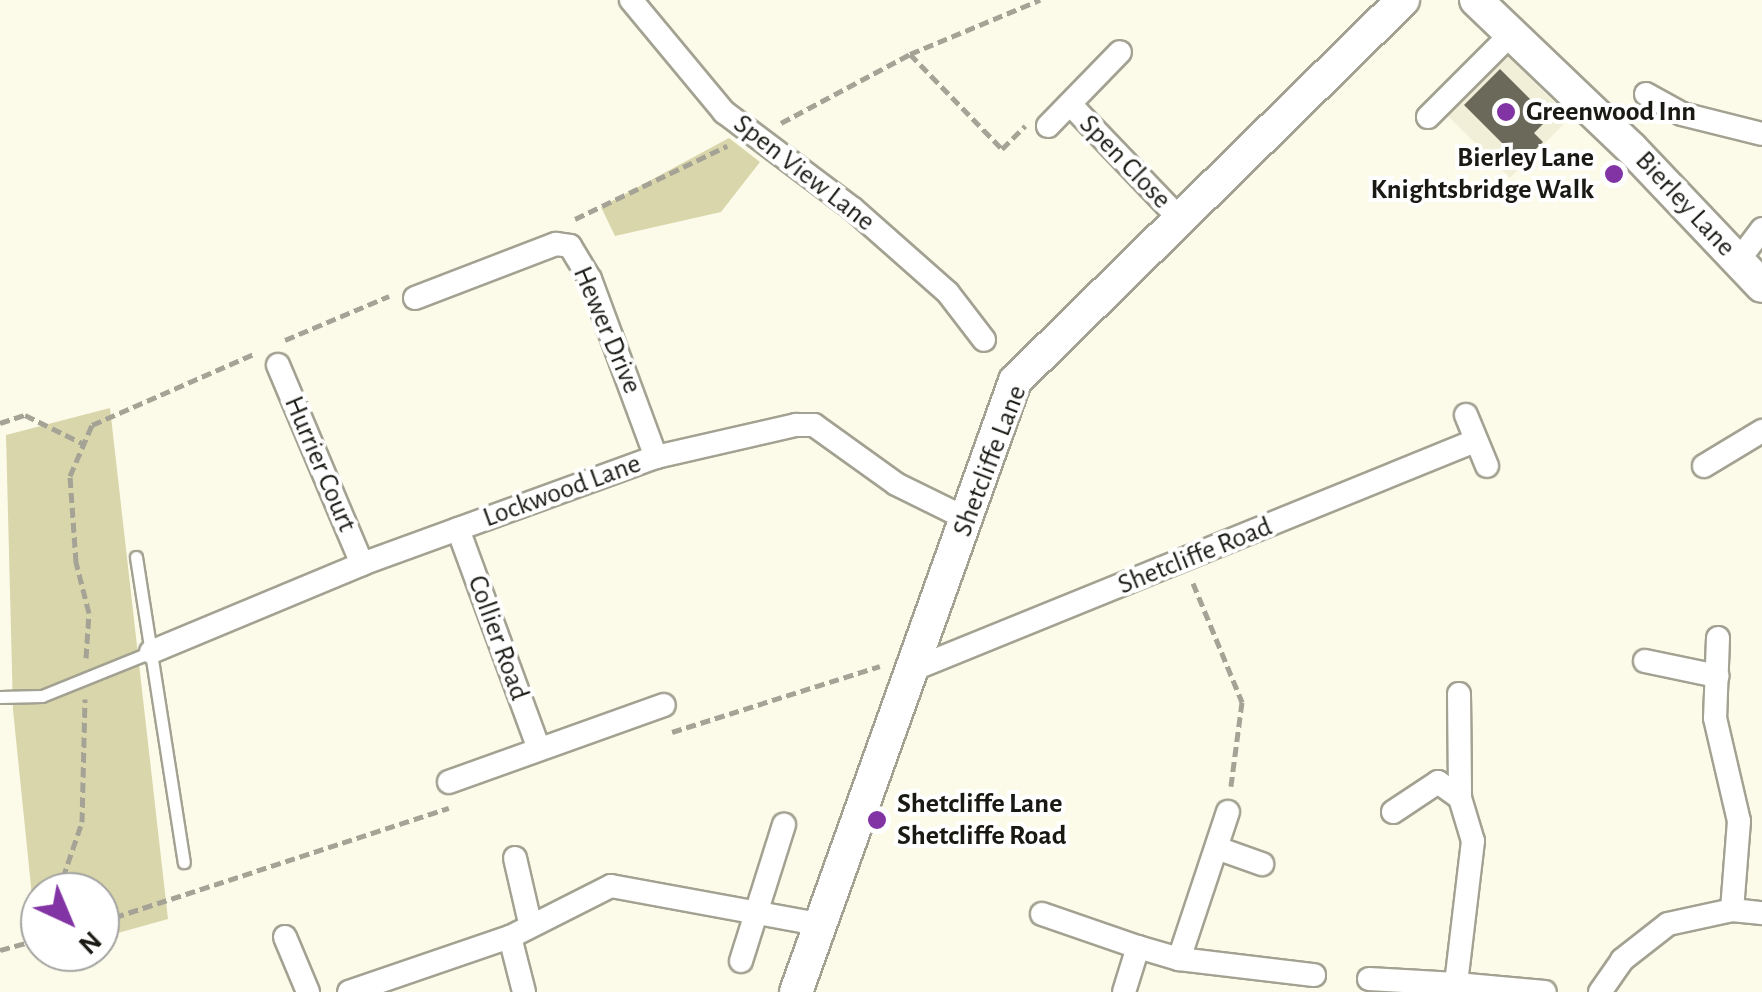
<!DOCTYPE html>
<style>
body{margin:0}
#map{position:relative;width:1762px;height:992px;overflow:hidden;background:#fcfbea;font-family:"Alegreya Sans",sans-serif}
div>[style]{position:absolute}
.built>*{inset:0;background:#f1efd7;transform-origin:0 0}
.green>*{inset:0;background:#d9d6ab}
.building>*{inset:0;background:#6a695a}
.path>*{height:5px;margin-top:-2.5px;transform-origin:0;background:repeating-linear-gradient(90deg,#a4a396 0 10px,transparent 0 15px)}
.roads{filter:drop-shadow(2px 0 #a3a292) drop-shadow(-2px 0 #a3a292) drop-shadow(0 2px #a3a292) drop-shadow(0 -2px #a3a292)}
.lane>*{height:11px;margin:-5.5px;padding:0 5.5px;transform-origin:5.5px;border-radius:5.5px;background:#fff}
.street>*{height:22px;margin:-11px;padding:0 11px;transform-origin:11px;border-radius:11px;background:#fff}
.secondary>*{height:32px;margin:-16px;padding:0 16px;transform-origin:16px;border-radius:16px;background:#fff}
.dots>*{width:28px;height:28px;translate:-50% -50%;box-sizing:border-box;border:5px solid #fff;border-radius:50%}
span{translate:-50% -50%;white-space:nowrap;text-align:center;line-height:1.15;-webkit-text-stroke:8px #fff;paint-order:stroke}
.poi-label{font-size:28px;color:#1a1914;font-weight:700}
.left{translate:0 -50%;text-align:left}
.right{translate:-100% -50%;text-align:right}
.street-label{font-size:28px;color:#1a1914}
.north{position:absolute;left:20px;top:872px;width:100px;height:100px;box-sizing:border-box;background:#fff;border:2px solid #a3a3a1;border-radius:50%;rotate:136deg;font-size:28px;font-weight:700;line-height:40px;text-align:center;color:#1a1914}
.north::after{content:'';display:block;margin:auto;width:35px;height:45px;background:#8233a4;clip-path:polygon(50% 0,100% 100%,50% 72%,0 100%)}
</style>
<div id="map">
<div class="built">
<i style="left:1507px;top:55px;width:89px;height:85px;rotate:45deg"></i>
</div>
<div class="green">
<i style="clip-path:polygon(729px 138px,760px 162px,721px 212px,615px 236px,601px 207px)"></i>
<i style="clip-path:polygon(110px 408px,168px 919px,100px 938px,100px 892px,40px 892px,40px 952px,50px 952px,38px 955px,13px 710px,6px 435px)"></i>
</div>
<div class="building">
<i style="clip-path:polygon(1500px 69px,1549px 118px,1534px 133px,1543px 142px,1522px 163px,1464px 105px)"></i>
</div>
<div class="path">
<i style="left:910px;top:54px;width:132px;rotate:45.9deg"></i>
<i style="left:1002px;top:149px;width:33px;rotate:-45deg"></i>
<i style="left:781px;top:123px;width:146px;rotate:-28.1deg"></i>
<i style="left:910px;top:54px;width:141px;rotate:-22.6deg"></i>
<i style="left:575px;top:219px;width:169px;rotate:-25.7deg"></i>
<i style="left:285px;top:340px;width:113px;rotate:-22.9deg"></i>
<i style="left:0;top:423px;width:26px;rotate:-18deg"></i>
<i style="left:25px;top:415px;width:64px;rotate:26.2deg"></i>
<i style="left:1193px;top:583px;width:129px;rotate:67.6deg"></i>
<i style="left:1242px;top:702px;width:85px;rotate:97.5deg"></i>
<i style="left:86px;top:658px;width:45px;rotate:-86.2deg"></i>
<i style="left:89px;top:613px;width:53px;rotate:-104.3deg"></i>
<i style="left:76px;top:562px;width:86px;rotate:-94deg"></i>
<i style="left:70px;top:476px;width:56px;rotate:-66.7deg"></i>
<i style="left:92px;top:425px;width:179px;rotate:-23.7deg"></i>
<i style="left:672px;top:732px;width:218px;rotate:-17.6deg"></i>
<i style="left:58px;top:892px;width:74px;rotate:-71.1deg"></i>
<i style="left:82px;top:822px;width:123px;rotate:-88.6deg"></i>
<i style="left:100px;top:922px;width:367px;rotate:-18.1deg"></i>
<i style="left:0;top:950px;width:41px;rotate:-15.4deg"></i>
</div>
<div class="roads">
<div class="lane">
<i style="left:136px;top:557px;width:309px;rotate:81.1deg"></i>
<i style="left:0;top:697px;width:42px;rotate:-1.4deg"></i>
<i style="left:42px;top:696px;width:118px;rotate:-22deg"></i>
</div>
<div class="street">
<i style="left:631px;top:0;width:146px;rotate:50.3deg"></i>
<i style="left:724px;top:112px;width:160px;rotate:36.9deg"></i>
<i style="left:852px;top:208px;width:128px;rotate:41.5deg"></i>
<i style="left:948px;top:293px;width:59px;rotate:52.5deg"></i>
<i style="left:1646px;top:94px;width:41px;rotate:29.1deg"></i>
<i style="left:1682px;top:114px;width:82px;rotate:14deg"></i>
<i style="left:1070px;top:104px;width:161px;rotate:46.3deg"></i>
<i style="left:1428px;top:117px;width:116px;rotate:-45deg"></i>
<i style="left:1048px;top:126px;width:103px;rotate:-45.8deg"></i>
<i style="left:1738px;top:261px;width:40px;rotate:-53deg"></i>
<i style="left:415px;top:298px;width:151px;rotate:-21deg"></i>
<i style="left:556px;top:244px;width:14px;rotate:8deg"></i>
<i style="left:570px;top:246px;width:39px;rotate:59deg"></i>
<i style="left:590px;top:279px;width:190px;rotate:69.7deg"></i>
<i style="left:278px;top:365px;width:216px;rotate:67.1deg"></i>
<i style="left:1466px;top:415px;width:55px;rotate:67.6deg"></i>
<i style="left:1704px;top:466px;width:68px;rotate:-31.1deg"></i>
<i style="left:458px;top:529px;width:232px;rotate:69.8deg"></i>
<i style="left:1718px;top:638px;width:80px;rotate:92.1deg"></i>
<i style="left:1715px;top:718px;width:106px;rotate:76.9deg"></i>
<i style="left:1739px;top:821px;width:89px;rotate:94.5deg"></i>
<i style="left:151px;top:652px;width:229px;rotate:-22.6deg"></i>
<i style="left:362px;top:564px;width:313px;rotate:-20deg"></i>
<i style="left:656px;top:457px;width:144px;rotate:-12.9deg"></i>
<i style="left:796px;top:425px;width:18px"></i>
<i style="left:814px;top:425px;width:101px;rotate:35.7deg"></i>
<i style="left:896px;top:484px;width:79px;rotate:26.2deg"></i>
<i style="left:1645px;top:661px;width:74px;rotate:11.8deg"></i>
<i style="left:914px;top:669px;width:606px;rotate:-22.12deg"></i>
<i style="left:1459px;top:694px;width:104px;rotate:89.4deg"></i>
<i style="left:449px;top:782px;width:228px;rotate:-19.7deg"></i>
<i style="left:1393px;top:812px;width:54px;rotate:-33.7deg"></i>
<i style="left:1438px;top:782px;width:27px;rotate:36deg"></i>
<i style="left:1460px;top:798px;width:45px;rotate:73.2deg"></i>
<i style="left:1473px;top:841px;width:144px;rotate:96.8deg"></i>
<i style="left:1456px;top:984px;width:89px;rotate:5.1deg"></i>
<i style="left:1217px;top:848px;width:48px;rotate:19.6deg"></i>
<i style="left:515px;top:858px;width:67px;rotate:77deg"></i>
<i style="left:1042px;top:914px;width:102px;rotate:19deg"></i>
<i style="left:285px;top:937px;width:60px;rotate:67.3deg"></i>
<i style="left:510px;top:937px;width:57px;rotate:75.7deg"></i>
<i style="left:1179px;top:959px;width:136px;rotate:6.8deg"></i>
<i style="left:741px;top:961px;width:143px;rotate:-72.5deg"></i>
<i style="left:1369px;top:979px;width:87px;rotate:3.3deg"></i>
<i style="left:349px;top:992px;width:170px;rotate:-18.9deg"></i>
<i style="left:510px;top:937px;width:113px;rotate:-26.8deg"></i>
<i style="left:611px;top:886px;width:211px;rotate:10.4deg"></i>
<i style="left:1124px;top:992px;width:47px;rotate:-72.7deg"></i>
<i style="left:1138px;top:947px;width:43px;rotate:16.3deg"></i>
<i style="left:1179px;top:959px;width:155px;rotate:-71.6deg"></i>
<i style="left:1600px;top:992px;width:39px;rotate:-55deg"></i>
<i style="left:1622px;top:960px;width:58px;rotate:-38deg"></i>
<i style="left:1668px;top:924px;width:66px;rotate:-12.3deg"></i>
<i style="left:1732px;top:910px;width:30px;rotate:6deg"></i>
</div>
<div class="secondary">
<i style="left:1476px;top:0;width:214px;rotate:43.7deg"></i>
<i style="left:1631px;top:148px;width:190px;rotate:46.5deg"></i>
<i style="left:796px;top:992px;width:649px;rotate:-70.28deg"></i>
<i style="left:1015px;top:381px;width:544px;rotate:-44.48deg"></i>
</div>
</div>
<div class="dots">
<i style="left:1506px;top:112px;background:#8233a4"></i>
<i style="left:1614px;top:174px;background:#8233a4"></i>
<i style="left:877px;top:820px;background:#8233a4"></i>
</div>
<div class="poi-label">
<span class="left" style="left:1526px;top:112px">Greenwood Inn</span>
<span class="right" style="left:1594px;top:174px">Bierley Lane<br>Knightsbridge Walk</span>
<span class="left" style="left:897px;top:820px">Shetcliffe Lane<br>Shetcliffe Road</span>
</div>
<div class="street-label">
<span style="left:1125px;top:162px;rotate:46deg">Spen Close</span>
<span style="left:804px;top:173px;rotate:38deg">Spen View Lane</span>
<span style="left:1685px;top:204px;rotate:47deg">Bierley Lane</span>
<span style="left:607px;top:330px;rotate:67deg">Hewer Drive</span>
<span style="left:990px;top:461px;rotate:-69deg">Shetcliffe Lane</span>
<span style="left:320px;top:464px;rotate:67deg">Hurrier Court</span>
<span style="left:562px;top:491px;rotate:-20deg">Lockwood Lane</span>
<span style="left:1195px;top:556px;rotate:-22deg">Shetcliffe Road</span>
<span style="left:498px;top:638px;rotate:70deg">Collier Road</span>
</div>
<div class="north">N</div>
</div>
